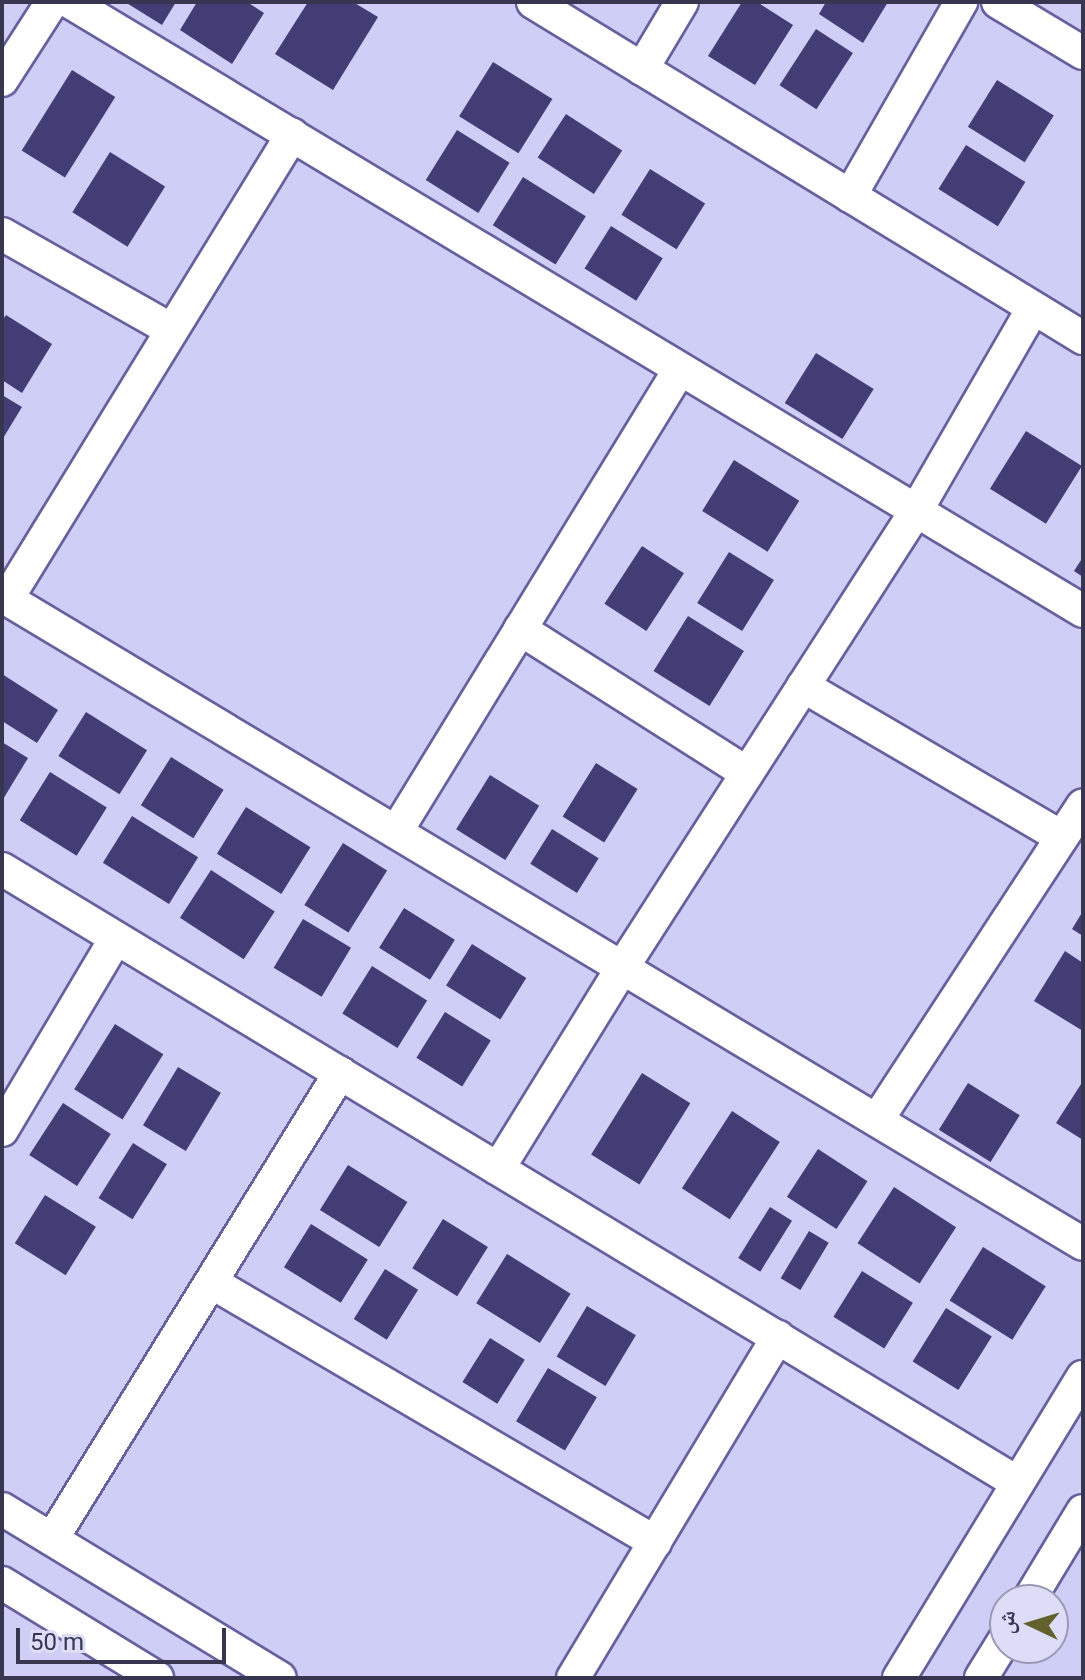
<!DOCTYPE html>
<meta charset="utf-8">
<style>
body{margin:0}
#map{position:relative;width:1085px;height:1680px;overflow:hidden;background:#cfcef7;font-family:Roboto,"Noto Naskh Arabic",sans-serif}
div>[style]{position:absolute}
.building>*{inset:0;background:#433d75;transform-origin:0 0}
.roads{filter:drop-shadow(2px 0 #66619d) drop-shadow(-2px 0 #66619d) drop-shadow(0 2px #66619d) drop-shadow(0 -2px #66619d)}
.street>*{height:32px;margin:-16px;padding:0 16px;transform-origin:16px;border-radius:16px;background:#fff}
span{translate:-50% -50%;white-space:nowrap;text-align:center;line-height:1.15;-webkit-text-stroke:8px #ddddf8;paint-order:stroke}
.frame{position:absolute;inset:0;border:4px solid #373651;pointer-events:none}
.north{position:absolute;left:989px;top:1584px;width:80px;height:80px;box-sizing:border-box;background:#ddddf8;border:2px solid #9b9ab5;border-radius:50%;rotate:274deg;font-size:22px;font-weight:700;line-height:32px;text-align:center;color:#373651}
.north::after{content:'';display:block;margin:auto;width:28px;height:36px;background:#62602c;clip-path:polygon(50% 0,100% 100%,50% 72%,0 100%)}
.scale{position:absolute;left:16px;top:1628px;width:210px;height:36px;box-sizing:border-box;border:4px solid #373651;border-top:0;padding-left:10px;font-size:24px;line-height:28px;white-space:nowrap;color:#373651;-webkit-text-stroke:6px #ddddf8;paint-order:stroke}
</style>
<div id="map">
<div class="building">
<i style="clip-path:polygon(125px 2px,176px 2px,162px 25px)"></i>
<i style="clip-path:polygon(197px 2px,247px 2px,264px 13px,232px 64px,180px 30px)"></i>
<i style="clip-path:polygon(308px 2px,353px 2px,378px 17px,333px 90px,275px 54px)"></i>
<i style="clip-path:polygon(742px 2px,757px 2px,793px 25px,755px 85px,708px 56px)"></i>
<i style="clip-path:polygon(826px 2px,888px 2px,863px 43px,819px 14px)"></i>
<i style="left:816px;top:29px;width:44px;height:67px;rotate:33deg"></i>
<i style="left:493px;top:62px;width:70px;height:64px;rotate:32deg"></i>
<i style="left:72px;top:70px;width:51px;height:95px;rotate:32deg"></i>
<i style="left:997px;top:80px;width:67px;height:55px;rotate:32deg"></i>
<i style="left:566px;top:114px;width:67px;height:52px;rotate:33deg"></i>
<i style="left:457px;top:130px;width:62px;height:59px;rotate:32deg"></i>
<i style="left:966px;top:145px;width:70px;height:52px;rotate:32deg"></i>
<i style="left:110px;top:152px;width:65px;height:71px;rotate:32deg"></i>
<i style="left:650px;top:169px;width:65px;height:54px;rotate:32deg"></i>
<i style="left:523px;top:177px;width:74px;height:57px;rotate:32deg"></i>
<i style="left:611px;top:226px;width:61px;height:50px;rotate:32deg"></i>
<i style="clip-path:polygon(6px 315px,52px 344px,22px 393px,2px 380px,2px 321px)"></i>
<i style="left:816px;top:353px;width:68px;height:59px;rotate:32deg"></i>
<i style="clip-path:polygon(2px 395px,22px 407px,2px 440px)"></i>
<i style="left:1026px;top:431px;width:66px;height:68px;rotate:32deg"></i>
<i style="left:734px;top:460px;width:77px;height:60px;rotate:32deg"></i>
<i style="left:642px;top:546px;width:50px;height:69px;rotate:33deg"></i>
<i style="left:729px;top:552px;width:53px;height:60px;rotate:32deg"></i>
<i style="clip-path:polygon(1083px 557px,1083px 577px,1074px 571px)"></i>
<i style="left:688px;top:616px;width:66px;height:65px;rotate:32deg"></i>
<i style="clip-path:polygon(2px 674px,58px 710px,37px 743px,2px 721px)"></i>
<i style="left:86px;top:712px;width:72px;height:52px;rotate:32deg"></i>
<i style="clip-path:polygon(2px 742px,28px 758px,2px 801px)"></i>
<i style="left:171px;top:757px;width:62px;height:57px;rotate:32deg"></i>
<i style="left:596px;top:763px;width:49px;height:63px;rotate:32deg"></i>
<i style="left:50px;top:772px;width:67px;height:57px;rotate:32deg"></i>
<i style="left:490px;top:775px;width:58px;height:64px;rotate:32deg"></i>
<i style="left:246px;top:807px;width:76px;height:55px;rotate:32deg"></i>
<i style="left:132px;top:816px;width:78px;height:55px;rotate:32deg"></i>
<i style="left:552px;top:829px;width:55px;height:41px;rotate:32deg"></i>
<i style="left:343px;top:843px;width:52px;height:73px;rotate:32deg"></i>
<i style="left:211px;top:870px;width:76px;height:57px;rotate:33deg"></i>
<i style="left:404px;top:908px;width:60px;height:47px;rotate:32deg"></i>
<i style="clip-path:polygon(1083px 911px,1083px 936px,1072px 929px)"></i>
<i style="left:303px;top:919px;width:56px;height:57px;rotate:31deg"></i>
<i style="left:472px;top:944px;width:64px;height:49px;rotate:32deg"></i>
<i style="clip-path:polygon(1065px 951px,1083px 963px,1083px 1031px,1034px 1001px)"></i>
<i style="left:372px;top:966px;width:65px;height:56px;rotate:32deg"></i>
<i style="left:445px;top:1012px;width:54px;height:54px;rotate:32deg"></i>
<i style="left:115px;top:1024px;width:57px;height:77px;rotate:32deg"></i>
<i style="left:178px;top:1067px;width:50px;height:68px;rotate:31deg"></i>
<i style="left:642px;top:1073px;width:57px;height:96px;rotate:32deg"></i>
<i style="clip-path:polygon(1083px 1081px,1083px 1140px,1056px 1123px)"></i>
<i style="left:968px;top:1083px;width:61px;height:55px;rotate:32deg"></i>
<i style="left:63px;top:1103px;width:57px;height:62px;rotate:33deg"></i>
<i style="left:732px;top:1111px;width:57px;height:92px;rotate:33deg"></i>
<i style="left:133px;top:1143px;width:40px;height:65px;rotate:32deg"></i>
<i style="left:818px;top:1149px;width:59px;height:57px;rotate:33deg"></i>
<i style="left:348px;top:1165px;width:70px;height:53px;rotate:32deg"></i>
<i style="left:894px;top:1187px;width:74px;height:67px;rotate:33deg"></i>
<i style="left:45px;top:1195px;width:60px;height:57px;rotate:32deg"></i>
<i style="left:770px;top:1207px;width:26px;height:60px;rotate:32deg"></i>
<i style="left:443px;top:1219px;width:53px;height:58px;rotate:32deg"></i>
<i style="left:311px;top:1224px;width:67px;height:51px;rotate:32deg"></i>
<i style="left:809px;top:1231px;width:23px;height:55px;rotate:31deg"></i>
<i style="left:983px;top:1247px;width:74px;height:63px;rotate:32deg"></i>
<i style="left:507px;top:1254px;width:75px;height:58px;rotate:32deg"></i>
<i style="left:385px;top:1269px;width:39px;height:59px;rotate:32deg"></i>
<i style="left:862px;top:1271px;width:60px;height:54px;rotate:32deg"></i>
<i style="left:587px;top:1306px;width:57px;height:59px;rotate:31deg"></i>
<i style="left:946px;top:1308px;width:54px;height:63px;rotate:32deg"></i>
<i style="left:490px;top:1338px;width:41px;height:52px;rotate:32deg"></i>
<i style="left:548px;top:1368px;width:57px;height:62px;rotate:31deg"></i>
</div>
<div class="roads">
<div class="street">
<i style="left:70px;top:2px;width:1182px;rotate:31.01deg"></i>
<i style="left:533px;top:2px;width:645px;rotate:31.42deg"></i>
<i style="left:998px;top:2px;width:99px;rotate:31deg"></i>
<i style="left:642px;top:69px;width:78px;rotate:-59.2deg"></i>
<i style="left:2px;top:80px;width:93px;rotate:-57.3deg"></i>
<i style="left:850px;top:196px;width:224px;rotate:-60.2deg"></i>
<i style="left:2px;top:234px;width:195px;rotate:29.5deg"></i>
<i style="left:2px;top:596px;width:1260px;rotate:30.94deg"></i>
<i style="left:7px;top:599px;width:545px;rotate:-58.44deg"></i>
<i style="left:520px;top:629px;width:269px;rotate:32.4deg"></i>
<i style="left:803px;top:686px;width:299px;rotate:30.3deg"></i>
<i style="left:396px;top:832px;width:543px;rotate:-58.48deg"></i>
<i style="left:2px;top:869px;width:1187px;rotate:31.15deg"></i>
<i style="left:877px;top:1120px;width:376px;rotate:-56.8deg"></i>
<i style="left:2px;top:1130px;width:223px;rotate:-59.3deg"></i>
<i style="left:498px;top:1169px;width:236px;rotate:-58.3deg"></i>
<i style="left:622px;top:968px;width:543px;rotate:-57.25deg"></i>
<i style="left:916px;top:511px;width:234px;rotate:-60deg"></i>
<i style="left:211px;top:1282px;width:515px;rotate:30.35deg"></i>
<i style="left:2px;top:1509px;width:325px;rotate:31.3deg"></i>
<i style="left:52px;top:1539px;width:548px;rotate:-58.28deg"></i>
<i style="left:2px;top:1583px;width:182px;rotate:31.5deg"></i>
<i style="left:1029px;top:1600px;width:104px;rotate:-58.8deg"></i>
<i style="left:573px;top:1678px;width:398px;rotate:-59deg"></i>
<i style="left:899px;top:1678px;width:353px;rotate:-58.6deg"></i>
<i style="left:981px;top:1678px;width:46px;rotate:-58.4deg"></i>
</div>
</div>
<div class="frame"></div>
<div class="north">ش</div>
<div class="scale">50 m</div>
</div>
